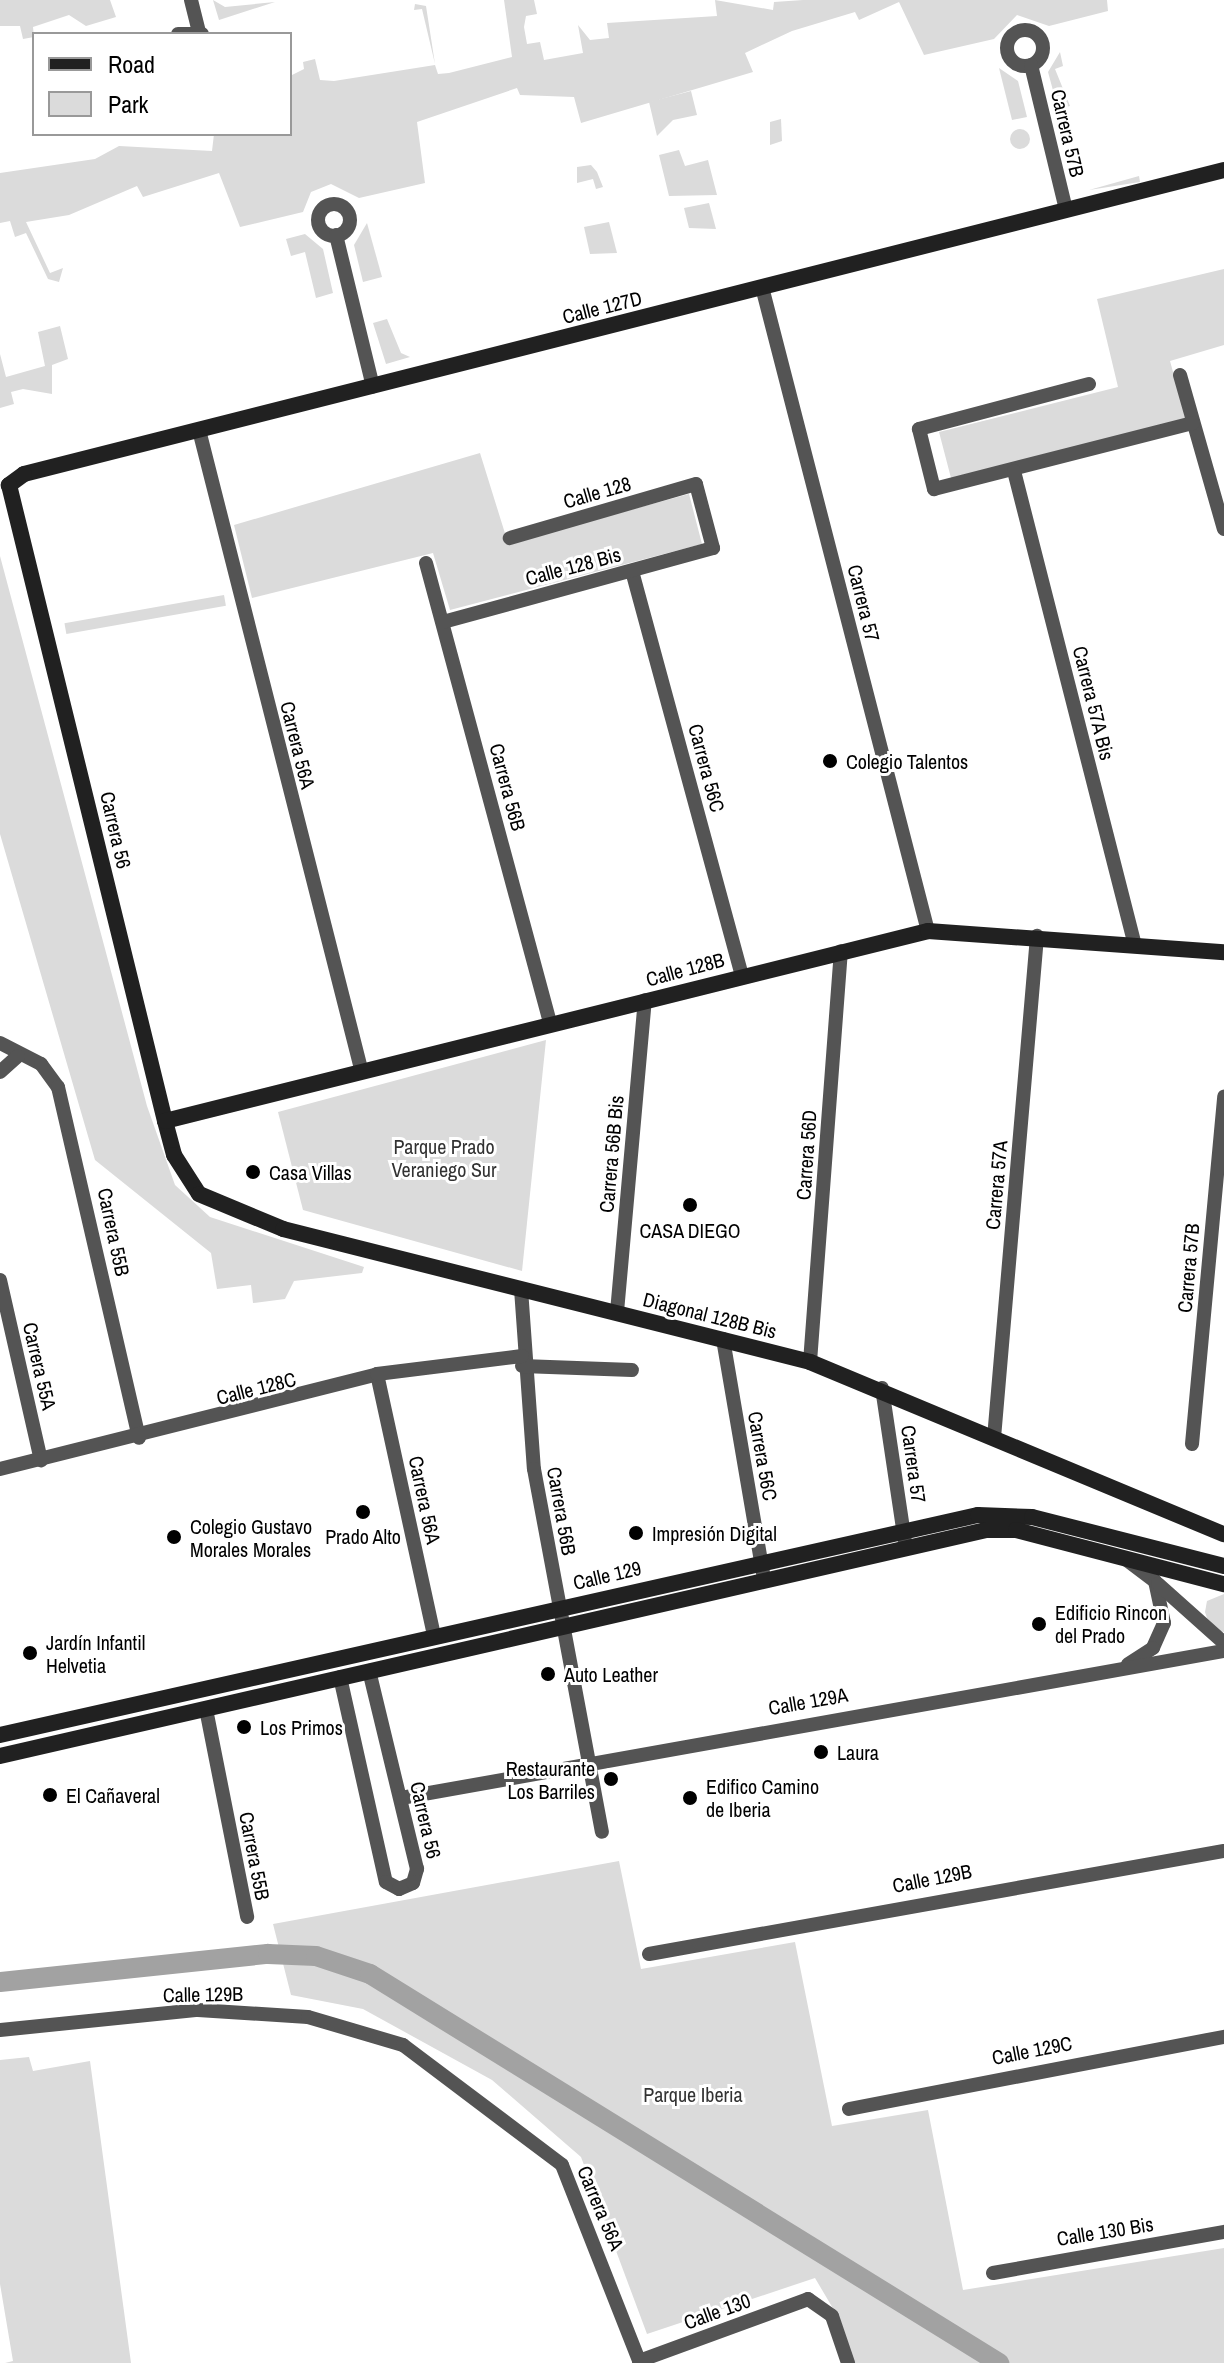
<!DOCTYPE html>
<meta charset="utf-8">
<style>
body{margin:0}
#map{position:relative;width:1224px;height:2363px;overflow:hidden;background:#fff;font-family:"Archivo Narrow",sans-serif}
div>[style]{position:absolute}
.green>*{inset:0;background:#dbdbdb;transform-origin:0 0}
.round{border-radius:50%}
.canal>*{height:20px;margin:-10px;padding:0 10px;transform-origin:10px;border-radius:10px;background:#a2a2a2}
.street>*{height:14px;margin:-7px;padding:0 7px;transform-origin:7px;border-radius:7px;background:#545454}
.street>.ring{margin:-7px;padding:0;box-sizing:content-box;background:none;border:14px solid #545454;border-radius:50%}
.secondary>*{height:16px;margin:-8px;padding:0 8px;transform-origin:8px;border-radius:8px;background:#212121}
.dots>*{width:22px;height:22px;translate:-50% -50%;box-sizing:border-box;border:4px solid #fff;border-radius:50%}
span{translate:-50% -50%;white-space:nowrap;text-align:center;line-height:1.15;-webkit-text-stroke:6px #fff;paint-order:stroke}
.street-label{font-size:20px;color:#000}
.poi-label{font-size:20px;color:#000}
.left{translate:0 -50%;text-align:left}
.right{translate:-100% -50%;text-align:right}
.park-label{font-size:20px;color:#323232}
.legend{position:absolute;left:32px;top:32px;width:260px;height:104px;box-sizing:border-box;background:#fff;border:2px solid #999;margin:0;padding:10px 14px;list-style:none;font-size:24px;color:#000}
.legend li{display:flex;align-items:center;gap:16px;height:40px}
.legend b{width:40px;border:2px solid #999}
</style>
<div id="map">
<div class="green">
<i style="clip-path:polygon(0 0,110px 0,116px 17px,86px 26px,69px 15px,33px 27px,34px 37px,23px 39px,20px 26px,0 26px)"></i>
<i style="clip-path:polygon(213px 0,225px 7px,275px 2px,219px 20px)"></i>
<i style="clip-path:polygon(504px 0,534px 0,537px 14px,526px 16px,524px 27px,527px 44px,540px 42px,544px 60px,583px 53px,578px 25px,590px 40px,609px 38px,607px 23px,717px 16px,715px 0,773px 10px,774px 2px,803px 0,1107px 0,1108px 11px,1049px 26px,1017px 15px,994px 39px,924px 55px,899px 2px,859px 20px,855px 12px,792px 31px,745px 53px,753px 72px,581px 123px,574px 97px,520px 95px,517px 88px,417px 122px,425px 183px,359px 198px,331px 184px,311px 192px,303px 212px,240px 227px,219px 173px,143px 197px,137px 186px,69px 215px,26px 222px,50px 273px,63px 268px,59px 282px,48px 279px,26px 233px,15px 237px,10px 221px,0 223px,0 173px,95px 159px,119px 146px,212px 151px,214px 134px,290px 134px,290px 76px,304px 69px,303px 62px,315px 59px,320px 80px,334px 81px,435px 65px,438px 74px,449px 73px,512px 57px)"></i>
<i style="clip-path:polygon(415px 4px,426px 6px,435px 64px,422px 9px,414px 10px)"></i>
<i style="clip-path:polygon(1060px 52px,1063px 66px,1055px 69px,1070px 106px,1058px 109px,1048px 72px)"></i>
<i style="clip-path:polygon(999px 68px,1018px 81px,1027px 117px,1012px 120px)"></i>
<i style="clip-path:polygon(691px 91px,697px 115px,673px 120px,657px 136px,649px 102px)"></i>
<i style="clip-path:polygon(781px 119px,782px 141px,770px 145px,770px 122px)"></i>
<i class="round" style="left:1010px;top:129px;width:20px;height:20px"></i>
<i style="clip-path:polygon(679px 150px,685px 166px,708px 160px,717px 195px,669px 196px,659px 155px)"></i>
<i style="clip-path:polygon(591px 165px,597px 172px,603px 187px,596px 189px,593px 179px,577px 183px,577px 167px)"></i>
<i style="clip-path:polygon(1139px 176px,1140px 182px,1089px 190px)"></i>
<i style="clip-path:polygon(709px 203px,716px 229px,689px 228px,684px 208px)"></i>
<i style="clip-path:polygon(609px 222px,617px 253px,590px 254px,584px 227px)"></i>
<i style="clip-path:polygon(367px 223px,382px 277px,363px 282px,354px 245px)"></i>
<i style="clip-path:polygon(305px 234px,323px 249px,333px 293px,316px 298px,305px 252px,291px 256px,286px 239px)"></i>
<i style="clip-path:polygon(1224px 269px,1224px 345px,1170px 361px,1186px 419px,951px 478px,939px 432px,1118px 387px,1097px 299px)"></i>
<i style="clip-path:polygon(387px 319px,401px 353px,410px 357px,386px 364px,373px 323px)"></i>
<i style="clip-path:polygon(60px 326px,68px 359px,52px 365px,52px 394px,23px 389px,11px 392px,14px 404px,0 408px,0 354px,6px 377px,45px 366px,38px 332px)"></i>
<i style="clip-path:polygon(480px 453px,508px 543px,689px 494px,702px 544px,450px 610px,433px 553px,252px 598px,234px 525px)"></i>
<i style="clip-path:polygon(0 556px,147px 1106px,175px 1185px,210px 1217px,364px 1267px,362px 1273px,294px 1281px,285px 1299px,253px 1303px,251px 1285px,217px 1289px,211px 1253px,95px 1160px,0 834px)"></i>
<i style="left:224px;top:595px;width:11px;height:162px;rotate:80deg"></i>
<i style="clip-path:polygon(546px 1040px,522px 1271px,303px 1210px,278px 1112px)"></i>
<i style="clip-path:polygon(1224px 1594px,1224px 1632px,1211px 1630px,1205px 1612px,1207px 1601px)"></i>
<i style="clip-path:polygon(619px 1861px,641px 1969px,795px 1942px,832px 2126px,928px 2110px,963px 2290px,1224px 2248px,1224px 2363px,852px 2363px,841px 2322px,815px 2278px,647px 2334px,581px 2157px,492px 2080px,363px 2009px,291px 1995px,273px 1924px)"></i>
<i style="clip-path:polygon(29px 2057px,33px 2071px,90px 2061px,131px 2363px,5px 2363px,13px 2361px,0 2284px,0 2060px)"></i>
</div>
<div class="canal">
<i style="left:0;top:1982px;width:269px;rotate:-6deg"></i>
<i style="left:268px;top:1954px;width:48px;rotate:2.4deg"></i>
<i style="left:316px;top:1956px;width:57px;rotate:18.4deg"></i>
<i style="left:370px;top:1974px;width:740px;rotate:31.73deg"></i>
</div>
<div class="street">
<i style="left:191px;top:0;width:33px;rotate:76deg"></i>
<i class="ring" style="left:1007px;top:30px;width:22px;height:22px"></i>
<i style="left:178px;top:34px;width:24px"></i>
<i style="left:1031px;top:65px;width:149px;rotate:76.4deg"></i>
<i class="ring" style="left:318px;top:204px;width:18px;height:18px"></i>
<i style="left:336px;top:235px;width:156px;rotate:76.3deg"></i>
<i style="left:762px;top:287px;width:665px;rotate:75.55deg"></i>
<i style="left:1180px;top:375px;width:160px;rotate:74.1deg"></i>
<i style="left:1089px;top:384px;width:176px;rotate:165.2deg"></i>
<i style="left:919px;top:429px;width:62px;rotate:76deg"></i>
<i style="left:934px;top:489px;width:267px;rotate:-14.3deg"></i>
<i style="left:199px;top:430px;width:659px;rotate:75.77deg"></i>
<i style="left:1014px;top:471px;width:489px;rotate:75.7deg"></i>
<i style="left:426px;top:563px;width:476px;rotate:74.9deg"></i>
<i style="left:632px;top:571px;width:419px;rotate:74.8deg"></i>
<i style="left:443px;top:622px;width:280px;rotate:-15.3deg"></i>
<i style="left:713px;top:548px;width:66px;rotate:-104.9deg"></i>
<i style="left:696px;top:484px;width:194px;rotate:163.8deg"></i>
<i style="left:0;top:1043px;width:46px;rotate:27.1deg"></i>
<i style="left:41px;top:1064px;width:29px;rotate:54deg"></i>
<i style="left:58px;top:1087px;width:360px;rotate:77deg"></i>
<i style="left:0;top:1072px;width:24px;rotate:-42deg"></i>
<i style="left:0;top:1280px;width:185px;rotate:77.2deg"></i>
<i style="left:521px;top:1289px;width:180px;rotate:85.9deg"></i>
<i style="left:534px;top:1469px;width:369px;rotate:79.4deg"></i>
<i style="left:617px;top:1312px;width:313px;rotate:-84.9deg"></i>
<i style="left:723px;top:1339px;width:243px;rotate:80.3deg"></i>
<i style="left:810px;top:1362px;width:412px;rotate:-85.7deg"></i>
<i style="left:522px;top:1366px;width:110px;rotate:2.1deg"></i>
<i style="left:377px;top:1374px;width:267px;rotate:77.7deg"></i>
<i style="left:882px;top:1388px;width:156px;rotate:81.5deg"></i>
<i style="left:994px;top:1438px;width:504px;rotate:-85.1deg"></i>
<i style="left:1192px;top:1444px;width:349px;rotate:-84.7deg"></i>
<i style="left:0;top:1469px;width:389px;rotate:-14.1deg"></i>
<i style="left:377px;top:1374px;width:146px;rotate:-7.1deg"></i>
<i style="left:1128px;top:1561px;width:34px;rotate:37deg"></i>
<i style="left:1155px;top:1581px;width:43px;rotate:77.9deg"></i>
<i style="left:1164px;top:1623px;width:27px;rotate:114deg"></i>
<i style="left:1153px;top:1648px;width:30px;rotate:147deg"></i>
<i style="left:1158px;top:1584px;width:89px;rotate:41.8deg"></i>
<i style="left:340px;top:1677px;width:210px;rotate:77.4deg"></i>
<i style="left:386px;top:1882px;width:15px;rotate:28deg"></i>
<i style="left:399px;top:1889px;width:15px;rotate:-23deg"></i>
<i style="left:413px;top:1883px;width:15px;rotate:-74deg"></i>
<i style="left:417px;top:1869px;width:204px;rotate:-103.6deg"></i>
<i style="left:206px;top:1709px;width:212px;rotate:78.8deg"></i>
<i style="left:401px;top:1798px;width:836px;rotate:-10.13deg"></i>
<i style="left:649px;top:1954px;width:584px;rotate:-10.16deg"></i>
<i style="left:0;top:2030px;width:199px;rotate:-5.8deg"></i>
<i style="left:198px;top:2010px;width:110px;rotate:3.6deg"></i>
<i style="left:308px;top:2017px;width:99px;rotate:16.4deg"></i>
<i style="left:403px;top:2045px;width:199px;rotate:37deg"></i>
<i style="left:562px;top:2165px;width:213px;rotate:68.5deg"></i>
<i style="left:849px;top:2109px;width:382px;rotate:-10.9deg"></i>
<i style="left:993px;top:2273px;width:235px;rotate:-10.1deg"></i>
<i style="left:639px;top:2361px;width:180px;rotate:-20.1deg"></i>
<i style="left:808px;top:2299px;width:29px;rotate:35deg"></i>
<i style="left:832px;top:2316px;width:50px;rotate:71.2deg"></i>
</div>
<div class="secondary">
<i style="left:1224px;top:170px;width:1238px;rotate:165.78deg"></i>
<i style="left:24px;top:474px;width:19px;rotate:144deg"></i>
<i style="left:9px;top:485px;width:655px;rotate:76.22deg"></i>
<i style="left:165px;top:1121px;width:35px;rotate:75deg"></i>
<i style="left:174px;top:1155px;width:46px;rotate:57.3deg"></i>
<i style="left:199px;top:1194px;width:91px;rotate:22.6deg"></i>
<i style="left:283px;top:1229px;width:544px;rotate:14.16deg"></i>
<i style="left:810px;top:1362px;width:448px;rotate:22.6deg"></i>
<i style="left:165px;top:1121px;width:786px;rotate:-13.98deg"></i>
<i style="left:928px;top:931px;width:297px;rotate:4.1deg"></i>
<i style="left:0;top:1735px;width:1002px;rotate:-12.68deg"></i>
<i style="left:978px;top:1515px;width:54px;rotate:2.1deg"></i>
<i style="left:1032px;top:1517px;width:198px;rotate:14.3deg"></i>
<i style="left:0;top:1756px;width:1012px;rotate:-12.91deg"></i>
<i style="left:986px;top:1530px;width:30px"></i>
<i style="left:1016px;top:1530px;width:215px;rotate:14.6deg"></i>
</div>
<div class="dots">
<i style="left:830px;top:761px;background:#000"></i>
<i style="left:253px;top:1172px;background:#000"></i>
<i style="left:690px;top:1205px;background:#000"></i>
<i style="left:363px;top:1512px;background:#000"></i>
<i style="left:636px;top:1533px;background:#000"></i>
<i style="left:174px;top:1537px;background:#000"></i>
<i style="left:1039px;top:1624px;background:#000"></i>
<i style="left:30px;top:1653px;background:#000"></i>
<i style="left:548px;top:1674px;background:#000"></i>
<i style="left:244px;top:1727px;background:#000"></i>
<i style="left:821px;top:1752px;background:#000"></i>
<i style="left:611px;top:1779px;background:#000"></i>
<i style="left:50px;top:1795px;background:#000"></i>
<i style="left:690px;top:1798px;background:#000"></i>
</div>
<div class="street-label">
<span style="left:1068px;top:133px;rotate:77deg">Carrera 57B</span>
<span style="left:602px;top:307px;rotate:-14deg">Calle 127D</span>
<span style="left:597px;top:492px;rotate:-16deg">Calle 128</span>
<span style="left:573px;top:566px;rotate:-15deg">Calle 128 Bis</span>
<span style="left:864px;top:603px;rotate:76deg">Carrera 57</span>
<span style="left:1094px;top:703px;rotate:76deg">Carrera 57A Bis</span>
<span style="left:298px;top:745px;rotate:76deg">Carrera 56A</span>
<span style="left:707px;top:768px;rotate:75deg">Carrera 56C</span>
<span style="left:508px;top:787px;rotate:75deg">Carrera 56B</span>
<span style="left:116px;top:830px;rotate:77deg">Carrera 56</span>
<span style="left:685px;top:969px;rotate:-15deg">Calle 128B</span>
<span style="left:611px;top:1154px;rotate:-85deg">Carrera 56B Bis</span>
<span style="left:806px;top:1155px;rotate:-86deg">Carrera 56D</span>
<span style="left:996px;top:1185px;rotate:-85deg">Carrera 57A</span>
<span style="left:114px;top:1232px;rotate:78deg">Carrera 55B</span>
<span style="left:1188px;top:1268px;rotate:-85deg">Carrera 57B</span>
<span style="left:710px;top:1315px;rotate:14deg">Diagonal 128B Bis</span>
<span style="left:40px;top:1366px;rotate:77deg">Carrera 55A</span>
<span style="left:256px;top:1388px;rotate:-14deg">Calle 128C</span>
<span style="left:763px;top:1456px;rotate:80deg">Carrera 56C</span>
<span style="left:914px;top:1464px;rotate:82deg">Carrera 57</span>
<span style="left:425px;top:1500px;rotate:78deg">Carrera 56A</span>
<span style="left:562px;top:1511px;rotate:80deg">Carrera 56B</span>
<span style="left:607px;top:1575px;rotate:-13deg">Calle 129</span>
<span style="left:808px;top:1701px;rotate:-10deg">Calle 129A</span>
<span style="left:426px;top:1820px;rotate:77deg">Carrera 56</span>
<span style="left:255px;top:1856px;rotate:79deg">Carrera 55B</span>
<span style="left:932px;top:1878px;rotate:-11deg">Calle 129B</span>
<span style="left:203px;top:1994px;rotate:-1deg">Calle 129B</span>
<span style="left:1032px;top:2050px;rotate:-11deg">Calle 129C</span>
<span style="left:601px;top:2208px;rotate:67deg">Carrera 56A</span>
<span style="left:1105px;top:2231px;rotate:-9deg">Calle 130 Bis</span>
<span style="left:717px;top:2311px;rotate:-20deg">Calle 130</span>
</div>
<div class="poi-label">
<span class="left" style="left:846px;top:761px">Colegio Talentos</span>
<span class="left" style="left:269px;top:1172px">Casa Villas</span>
<span style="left:690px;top:1230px">CASA DIEGO</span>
<span class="left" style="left:190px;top:1538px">Colegio Gustavo<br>Morales Morales</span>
<span class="left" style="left:652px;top:1533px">Impresión Digital</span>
<span style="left:363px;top:1536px">Prado Alto</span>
<span class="left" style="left:1055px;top:1624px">Edificio Rincon<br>del Prado</span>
<span class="left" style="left:46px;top:1654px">Jardín Infantil<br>Helvetia</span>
<span class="left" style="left:564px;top:1674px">Auto Leather</span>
<span class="left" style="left:260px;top:1727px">Los Primos</span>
<span class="left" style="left:837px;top:1752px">Laura</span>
<span class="right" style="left:595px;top:1780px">Restaurante<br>Los Barriles</span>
<span class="left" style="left:706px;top:1798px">Edifico Camino<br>de Iberia</span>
<span class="left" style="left:66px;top:1795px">El Cañaveral</span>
</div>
<div class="park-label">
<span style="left:444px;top:1158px">Parque Prado<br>Veraniego Sur</span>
<span style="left:693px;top:2094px">Parque Iberia</span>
</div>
<ul class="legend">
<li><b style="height:10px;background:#212121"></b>Road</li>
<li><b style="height:22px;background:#dbdbdb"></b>Park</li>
</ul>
</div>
